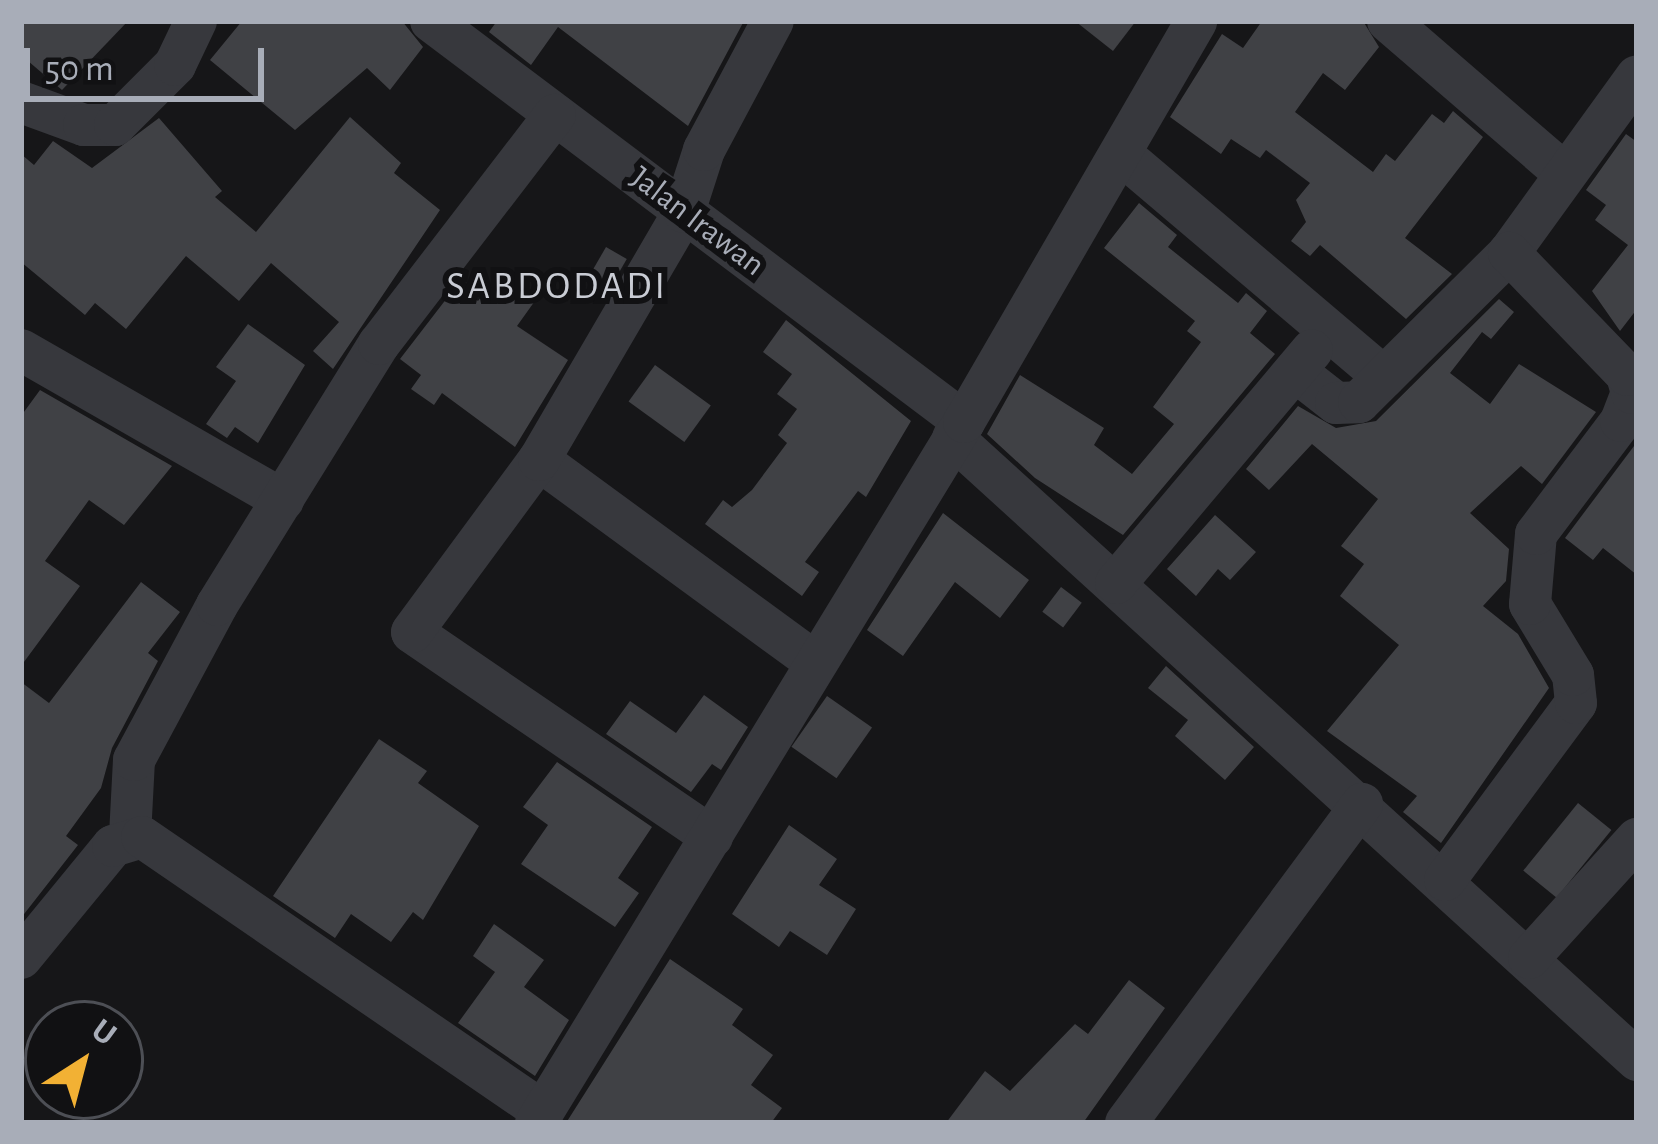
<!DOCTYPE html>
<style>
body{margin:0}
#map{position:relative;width:1658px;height:1144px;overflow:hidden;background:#161618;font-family:"Alegreya Sans",sans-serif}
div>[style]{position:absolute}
.building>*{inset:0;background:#404145;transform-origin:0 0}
.minor>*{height:42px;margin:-21px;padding:0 21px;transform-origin:21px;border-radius:21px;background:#37383d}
span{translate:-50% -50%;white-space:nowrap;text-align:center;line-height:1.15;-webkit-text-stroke:12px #111113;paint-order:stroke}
.street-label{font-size:33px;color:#a8adb8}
.quarter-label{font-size:39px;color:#c9ccd4;letter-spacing:3px}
.frame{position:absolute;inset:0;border:24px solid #a8adb8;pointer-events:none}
.north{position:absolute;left:24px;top:1000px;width:120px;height:120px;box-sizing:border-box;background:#111113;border:3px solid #4d4f55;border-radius:50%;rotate:36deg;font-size:33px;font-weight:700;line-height:48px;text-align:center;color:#a8adb8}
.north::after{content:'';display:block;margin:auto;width:42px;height:54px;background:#f2b134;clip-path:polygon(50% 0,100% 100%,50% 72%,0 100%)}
.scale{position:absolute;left:24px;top:48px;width:240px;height:54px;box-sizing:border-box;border:6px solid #a8adb8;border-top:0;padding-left:15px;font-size:36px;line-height:42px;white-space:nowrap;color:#a8adb8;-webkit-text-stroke:9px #111113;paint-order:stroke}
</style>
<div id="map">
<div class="building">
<i style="clip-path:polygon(21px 21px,128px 21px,62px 90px,21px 55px)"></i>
<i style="clip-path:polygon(242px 21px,402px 21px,423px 47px,390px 90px,367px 68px,295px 130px,210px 60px)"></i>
<i style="clip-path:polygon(497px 21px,744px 21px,688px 126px,558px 27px,531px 65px,489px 32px)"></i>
<i style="clip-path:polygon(1075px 21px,1136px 21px,1113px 51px)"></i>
<i style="clip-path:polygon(1262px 21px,1363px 21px,1379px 47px,1345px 90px,1323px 73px,1295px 112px,1373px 172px,1386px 154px,1395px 161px,1432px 114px,1444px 123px,1453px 111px,1483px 137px,1405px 238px,1452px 274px,1406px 319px,1320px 245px,1310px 256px,1291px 241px,1306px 222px,1296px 200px,1310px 183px,1266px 150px,1260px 158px,1231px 139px,1221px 154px,1170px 117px,1222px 34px,1243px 48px)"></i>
<i style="clip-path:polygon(350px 117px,401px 163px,394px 173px,440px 210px,333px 369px,313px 351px,339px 322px,271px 263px,239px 301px,186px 256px,126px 329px,95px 303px,85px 315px,21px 262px,21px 154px,34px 165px,53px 141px,92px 168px,159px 118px,222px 191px,215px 197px,256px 232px)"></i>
<i style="clip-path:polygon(1626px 134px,1637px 142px,1637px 309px,1620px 331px,1592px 291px,1628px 245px,1595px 220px,1606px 205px,1586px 190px)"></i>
<i style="clip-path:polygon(1139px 203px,1177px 235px,1168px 247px,1238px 303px,1246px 293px,1267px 311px,1250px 333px,1275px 354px,1123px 535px,1035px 478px,987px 434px,1020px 375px,1104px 428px,1094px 445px,1132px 474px,1174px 424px,1153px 407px,1201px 342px,1187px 331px,1195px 321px,1104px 248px)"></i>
<i style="left:606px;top:247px;width:24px;height:39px;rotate:30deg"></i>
<i style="clip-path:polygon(501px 271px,537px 298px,517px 326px,568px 360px,515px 447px,442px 393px,434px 405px,411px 389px,421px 375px,400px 359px,457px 285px,478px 301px)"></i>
<i style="clip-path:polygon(1499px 299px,1514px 312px,1491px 339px,1482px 332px,1450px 373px,1490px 404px,1519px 364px,1596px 412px,1542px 484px,1521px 466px,1470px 513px,1509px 549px,1506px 581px,1483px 606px,1518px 634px,1549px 688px,1441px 843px,1403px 812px,1417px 796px,1327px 731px,1399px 645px,1340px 596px,1364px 564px,1341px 546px,1378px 499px,1312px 444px,1269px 490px,1246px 469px,1298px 406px,1336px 428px,1376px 421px)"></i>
<i style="clip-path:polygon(786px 320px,911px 421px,866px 497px,858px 491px,805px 562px,819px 572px,802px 596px,705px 524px,723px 500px,732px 507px,752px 490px,787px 443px,778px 435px,797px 409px,777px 394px,792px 374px,763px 352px)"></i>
<i style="clip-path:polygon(248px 324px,305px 365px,258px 443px,235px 427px,227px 438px,206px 424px,236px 381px,216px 367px)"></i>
<i style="left:655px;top:365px;width:69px;height:45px;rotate:36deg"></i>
<i style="clip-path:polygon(40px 390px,172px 466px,124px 525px,89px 500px,45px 561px,80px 586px,21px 666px,21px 416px)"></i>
<i style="clip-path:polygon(1637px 442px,1637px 575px,1603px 548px,1593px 560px,1565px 538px)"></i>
<i style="clip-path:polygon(943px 513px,1029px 580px,1000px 618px,955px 582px,903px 656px,867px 630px)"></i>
<i style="clip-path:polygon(1215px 515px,1256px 552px,1230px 580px,1218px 569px,1196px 596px,1167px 569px)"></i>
<i style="clip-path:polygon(141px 582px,180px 612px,148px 653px,158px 661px,112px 748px,101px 788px,66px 836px,78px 845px,21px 918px,21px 682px,49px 703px)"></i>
<i style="left:1061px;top:587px;width:26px;height:31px;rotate:37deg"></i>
<i style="clip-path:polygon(1166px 666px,1254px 747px,1225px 780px,1175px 736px,1188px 720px,1148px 688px)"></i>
<i style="clip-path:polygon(704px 695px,748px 727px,721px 770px,712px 764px,691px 792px,606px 734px,630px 701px,676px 733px)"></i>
<i style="left:827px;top:696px;width:55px;height:62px;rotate:35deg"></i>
<i style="clip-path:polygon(379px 739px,427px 771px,418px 783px,479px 826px,423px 920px,413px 912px,391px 942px,351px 914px,335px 938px,273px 896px)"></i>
<i style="clip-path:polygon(557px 762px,652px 827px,618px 878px,639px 893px,615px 927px,521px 864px,548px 825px,523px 807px)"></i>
<i style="left:1578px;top:803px;width:43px;height:87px;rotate:39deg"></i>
<i style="clip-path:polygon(789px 825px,837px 859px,819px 885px,856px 909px,827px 955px,790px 931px,779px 947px,732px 914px)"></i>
<i style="clip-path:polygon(494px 924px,544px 960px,524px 987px,569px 1020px,535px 1076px,458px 1023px,495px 972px,473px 956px)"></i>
<i style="clip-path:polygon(670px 959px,743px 1009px,732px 1025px,773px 1055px,751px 1085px,782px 1108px,771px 1123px,566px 1123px)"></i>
<i style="clip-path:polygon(1129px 980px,1165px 1008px,1083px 1123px,946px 1123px,985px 1071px,1010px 1091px,1075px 1024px,1088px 1034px)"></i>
</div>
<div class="minor">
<i style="left:431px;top:21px;width:667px;rotate:36.96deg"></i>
<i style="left:1388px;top:21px;width:233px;rotate:40.8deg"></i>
<i style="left:21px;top:102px;width:67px;rotate:20.1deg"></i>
<i style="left:84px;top:125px;width:31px"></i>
<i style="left:115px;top:125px;width:85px;rotate:-45deg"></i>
<i style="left:175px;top:65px;width:49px;rotate:-64.5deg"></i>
<i style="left:1121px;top:154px;width:345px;rotate:40.3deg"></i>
<i style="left:21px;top:350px;width:302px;rotate:29.8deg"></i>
<i style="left:1295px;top:371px;width:52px;rotate:38deg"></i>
<i style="left:1336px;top:403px;width:23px;rotate:-2deg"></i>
<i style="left:1359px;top:402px;width:211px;rotate:-44.8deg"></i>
<i style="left:1509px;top:253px;width:218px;rotate:-54.1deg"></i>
<i style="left:953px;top:438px;width:925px;rotate:42.28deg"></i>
<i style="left:539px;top:460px;width:341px;rotate:36.2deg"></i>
<i style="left:1116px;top:583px;width:304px;rotate:-49.9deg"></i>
<i style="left:130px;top:836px;width:76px;rotate:-87deg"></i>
<i style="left:134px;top:760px;width:176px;rotate:-61.8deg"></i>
<i style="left:217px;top:605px;width:307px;rotate:-58.2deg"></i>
<i style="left:379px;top:344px;width:289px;rotate:-52.5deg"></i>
<i style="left:712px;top:837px;width:363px;rotate:-145.7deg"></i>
<i style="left:412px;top:632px;width:214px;rotate:-53.6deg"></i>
<i style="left:539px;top:460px;width:287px;rotate:-59.7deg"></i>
<i style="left:684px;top:212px;width:65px;rotate:-72.1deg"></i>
<i style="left:704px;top:150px;width:146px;rotate:-61.9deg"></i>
<i style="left:1445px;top:880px;width:220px;rotate:-53.5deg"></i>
<i style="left:1576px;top:703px;width:28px;rotate:-96deg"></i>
<i style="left:1573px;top:675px;width:83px;rotate:-121.2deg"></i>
<i style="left:1530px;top:604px;width:70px;rotate:-85.1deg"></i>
<i style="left:1536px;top:534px;width:141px;rotate:-53deg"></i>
<i style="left:1621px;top:421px;width:30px;rotate:-69deg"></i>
<i style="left:1632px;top:393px;width:19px;rotate:-106deg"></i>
<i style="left:1627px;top:375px;width:170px;rotate:-134deg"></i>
<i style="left:21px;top:958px;width:145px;rotate:-50.6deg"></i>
<i style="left:113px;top:846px;width:30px;rotate:-17deg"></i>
<i style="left:142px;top:837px;width:486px;rotate:34.4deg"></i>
<i style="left:1529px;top:958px;width:161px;rotate:-47.8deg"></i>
<i style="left:536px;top:1123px;width:821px;rotate:-58.59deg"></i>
<i style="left:964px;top:422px;width:463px;rotate:-59.9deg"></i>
<i style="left:1126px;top:1123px;width:397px;rotate:-53.5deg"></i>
</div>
<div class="street-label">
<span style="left:697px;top:222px;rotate:37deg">Jalan Irawan</span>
</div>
<div class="quarter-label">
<span style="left:557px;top:287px">SABDODADI</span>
</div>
<div class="frame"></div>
<div class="north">U</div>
<div class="scale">50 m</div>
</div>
